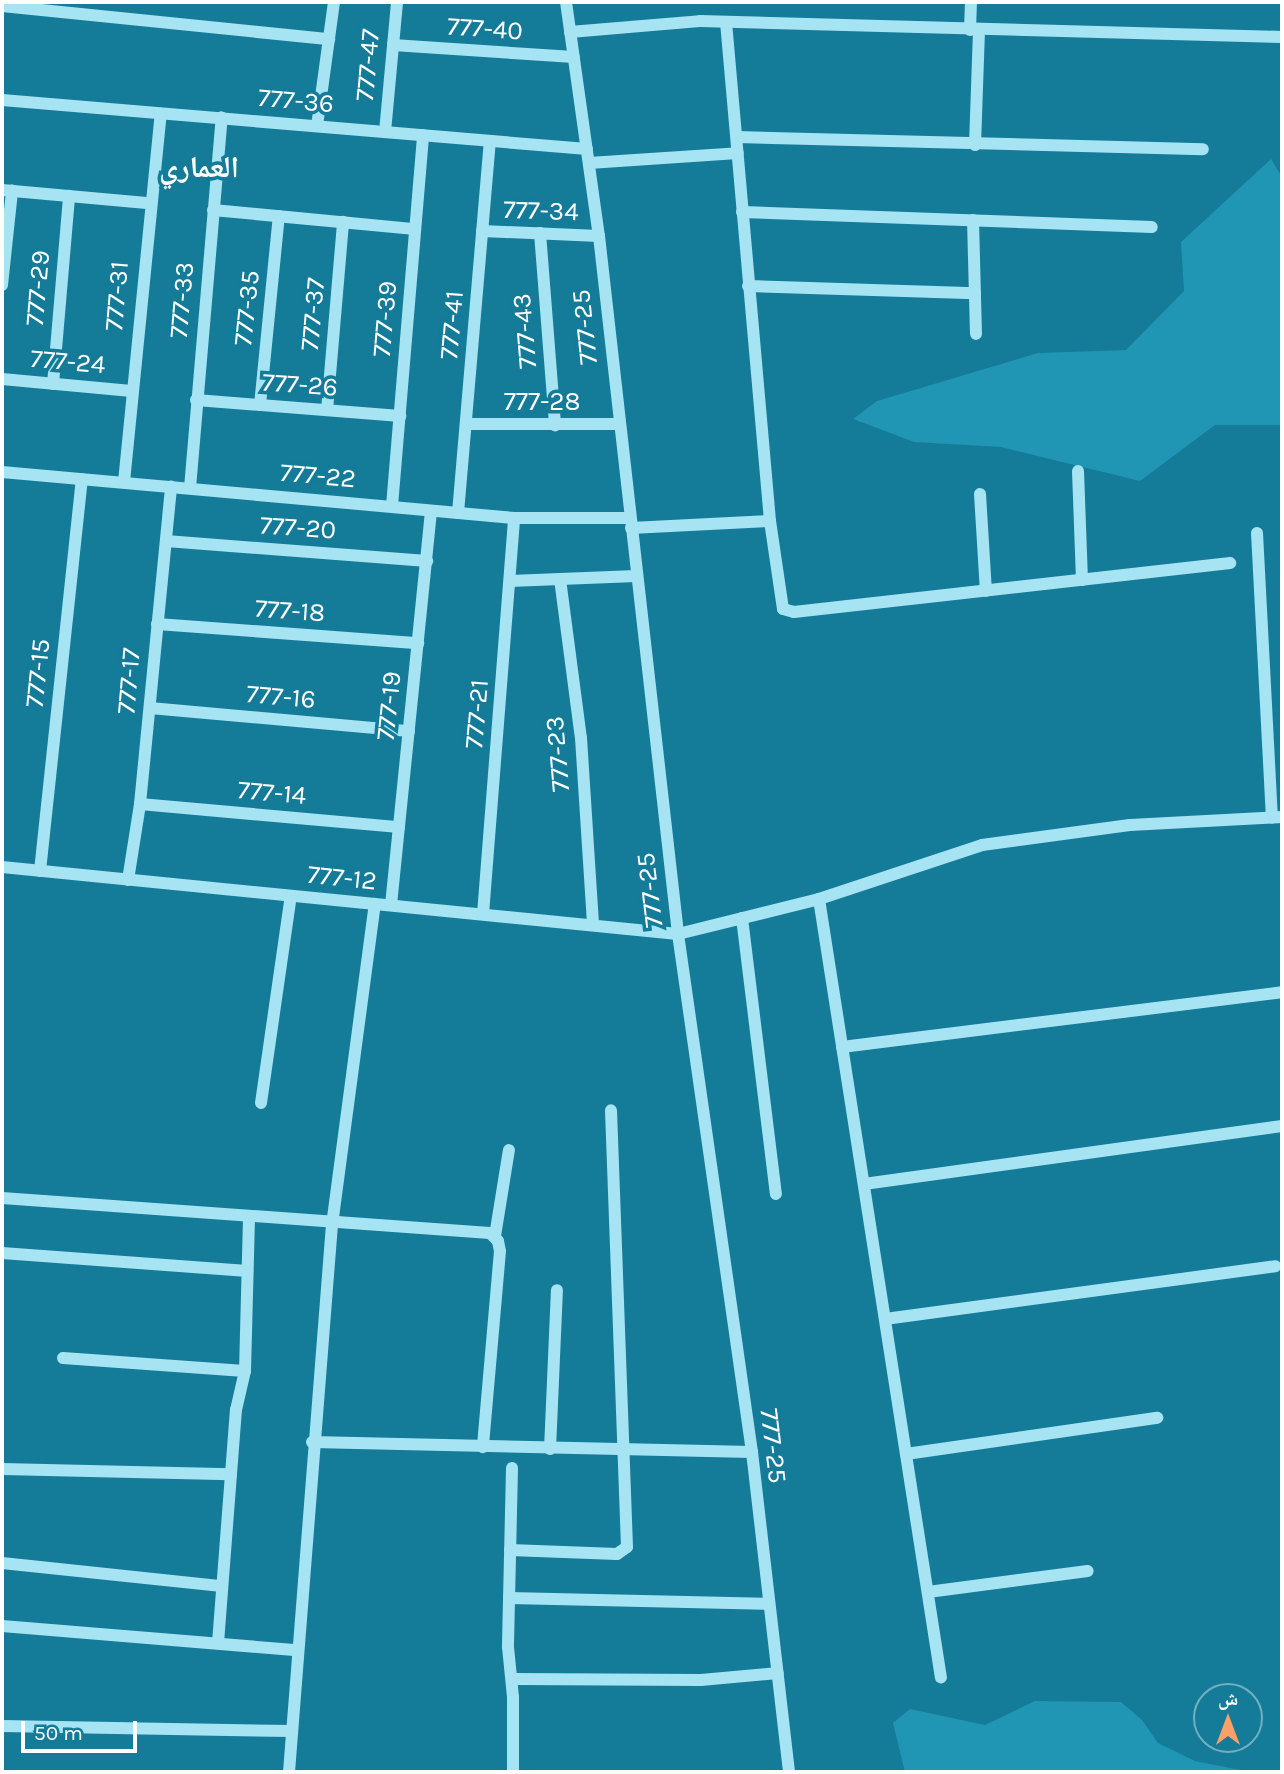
<!DOCTYPE html>
<meta charset="utf-8">
<style>
body{margin:0}
#map{position:relative;width:1284px;height:1774px;overflow:hidden;background:#147b98;font-family:Karla,"Noto Naskh Arabic",sans-serif}
div>[style]{position:absolute}
.green>*{inset:0;background:#2095b4}
.minor>*{height:12px;margin:-6px;padding:0 6px;transform-origin:6px;border-radius:6px;background:#a6e3f3}
span{translate:-50% -50%;white-space:nowrap;text-align:center;line-height:1.15;-webkit-text-stroke:7px #147b98;paint-order:stroke}
.street-label{font-size:26px;color:#fff}
.quarter-label{font-size:30px;color:#fff;font-weight:700}
.frame{position:absolute;inset:0;border:4px solid #fff;pointer-events:none}
.north{position:absolute;left:1193px;top:1683px;width:70px;height:70px;box-sizing:border-box;background:#147b98;border:2px solid #72b0c1;border-radius:50%;rotate:0deg;font-size:19px;font-weight:700;line-height:28px;text-align:center;color:#fff}
.north::after{content:'';display:block;margin:auto;width:24px;height:32px;background:#ff9f68;clip-path:polygon(50% 0,100% 100%,50% 72%,0 100%)}
.scale{position:absolute;left:21px;top:1721px;width:116px;height:32px;box-sizing:border-box;border:4px solid #fff;border-top:0;padding-left:9px;font-size:21px;line-height:24px;white-space:nowrap;color:#fff;-webkit-text-stroke:5px #147b98;paint-order:stroke}
</style>
<div id="map">
<div class="green">
<i style="clip-path:polygon(1271px 159px,1282px 177px,1282px 425px,1215px 425px,1140px 481px,1001px 447px,914px 442px,853px 419px,877px 401px,1038px 353px,1126px 350px,1184px 291px,1181px 242px)"></i>
<i style="clip-path:polygon(1035px 1701px,1121px 1702px,1142px 1720px,1158px 1743px,1195px 1761px,1250px 1772px,905px 1772px,893px 1723px,910px 1709px,985px 1725px)"></i>
</div>
<div class="minor">
<i style="left:566px;top:2px;width:236px;rotate:82deg"></i>
<i style="left:599px;top:236px;width:702px;rotate:83.54deg"></i>
<i style="left:678px;top:934px;width:523px;rotate:81.87deg"></i>
<i style="left:752px;top:1452px;width:322px;rotate:83.4deg"></i>
<i style="left:2px;top:6px;width:329px;rotate:5.8deg"></i>
<i style="left:726px;top:22px;width:501px;rotate:84.96deg"></i>
<i style="left:770px;top:521px;width:89px;rotate:81.6deg"></i>
<i style="left:783px;top:609px;width:11px;rotate:15deg"></i>
<i style="left:794px;top:612px;width:439px;rotate:-6.4deg"></i>
<i style="left:970px;top:30px;width:28px;rotate:-88deg"></i>
<i style="left:570px;top:32px;width:130px;rotate:-4.8deg"></i>
<i style="left:700px;top:21px;width:582px;rotate:1.57deg"></i>
<i style="left:393px;top:45px;width:181px;rotate:3.8deg"></i>
<i style="left:2px;top:100px;width:587px;rotate:4.79deg"></i>
<i style="left:317px;top:126px;width:125px;rotate:-82.2deg"></i>
<i style="left:385px;top:132px;width:131px;rotate:-84.7deg"></i>
<i style="left:737px;top:137px;width:466px;rotate:1.5deg"></i>
<i style="left:975px;top:145px;width:114px;rotate:-88deg"></i>
<i style="left:589px;top:163px;width:149px;rotate:-3.8deg"></i>
<i style="left:2px;top:190px;width:148px;rotate:5.1deg"></i>
<i style="left:213px;top:210px;width:203px;rotate:5.4deg"></i>
<i style="left:742px;top:212px;width:410px;rotate:2.1deg"></i>
<i style="left:973px;top:220px;width:114px;rotate:88.5deg"></i>
<i style="left:482px;top:231px;width:117px;rotate:2.4deg"></i>
<i style="left:540px;top:233px;width:193px;rotate:85.5deg"></i>
<i style="left:2px;top:285px;width:95px;rotate:-83.9deg"></i>
<i style="left:748px;top:286px;width:227px;rotate:1.8deg"></i>
<i style="left:2px;top:379px;width:130px;rotate:5.3deg"></i>
<i style="left:53px;top:384px;width:189px;rotate:-85.1deg"></i>
<i style="left:196px;top:400px;width:205px;rotate:4.5deg"></i>
<i style="left:260px;top:405px;width:190px;rotate:-84.3deg"></i>
<i style="left:327px;top:410px;width:189px;rotate:-85.1deg"></i>
<i style="left:466px;top:424px;width:152px"></i>
<i style="left:1078px;top:471px;width:109px;rotate:87.9deg"></i>
<i style="left:2px;top:472px;width:514px;rotate:5.13deg"></i>
<i style="left:514px;top:518px;width:116px"></i>
<i style="left:124px;top:482px;width:370px;rotate:-84.3deg"></i>
<i style="left:190px;top:488px;width:372px;rotate:-85.1deg"></i>
<i style="left:980px;top:494px;width:97px;rotate:86.5deg"></i>
<i style="left:392px;top:506px;width:372px;rotate:-85.2deg"></i>
<i style="left:458px;top:513px;width:373px;rotate:-85.1deg"></i>
<i style="left:631px;top:528px;width:139px;rotate:-2.9deg"></i>
<i style="left:1257px;top:533px;width:285px;rotate:87deg"></i>
<i style="left:166px;top:541px;width:262px;rotate:4.4deg"></i>
<i style="left:560px;top:579px;width:160px;rotate:82.5deg"></i>
<i style="left:581px;top:738px;width:187px;rotate:86.3deg"></i>
<i style="left:510px;top:581px;width:126px;rotate:-2.3deg"></i>
<i style="left:157px;top:624px;width:262px;rotate:4.2deg"></i>
<i style="left:150px;top:708px;width:260px;rotate:5.1deg"></i>
<i style="left:140px;top:804px;width:260px;rotate:5.1deg"></i>
<i style="left:2px;top:867px;width:679px;rotate:5.66deg"></i>
<i style="left:678px;top:934px;width:145px;rotate:-13.9deg"></i>
<i style="left:819px;top:899px;width:172px;rotate:-18.3deg"></i>
<i style="left:982px;top:845px;width:149px;rotate:-7.7deg"></i>
<i style="left:1130px;top:825px;width:152px;rotate:-3deg"></i>
<i style="left:40px;top:871px;width:394px;rotate:-83.9deg"></i>
<i style="left:128px;top:880px;width:77px;rotate:-81deg"></i>
<i style="left:140px;top:804px;width:319px;rotate:-84.4deg"></i>
<i style="left:819px;top:899px;width:788px;rotate:81.1deg"></i>
<i style="left:391px;top:905px;width:396px;rotate:-84.2deg"></i>
<i style="left:483px;top:914px;width:397px;rotate:-85.5deg"></i>
<i style="left:742px;top:918px;width:278px;rotate:83deg"></i>
<i style="left:842px;top:1047px;width:443px;rotate:-7.1deg"></i>
<i style="left:261px;top:1103px;width:209px;rotate:-81.8deg"></i>
<i style="left:864px;top:1184px;width:422px;rotate:-7.9deg"></i>
<i style="left:2px;top:1198px;width:489px;rotate:4.1deg"></i>
<i style="left:490px;top:1233px;width:11px;rotate:45deg"></i>
<i style="left:498px;top:1241px;width:10px;rotate:79deg"></i>
<i style="left:500px;top:1251px;width:197px;rotate:95deg"></i>
<i style="left:495px;top:1236px;width:87px;rotate:-80.8deg"></i>
<i style="left:2px;top:1253px;width:246px;rotate:4.2deg"></i>
<i style="left:885px;top:1319px;width:394px;rotate:-7.7deg"></i>
<i style="left:63px;top:1358px;width:182px;rotate:4.1deg"></i>
<i style="left:312px;top:1442px;width:440px;rotate:1.3deg"></i>
<i style="left:550px;top:1449px;width:159px;rotate:-87.5deg"></i>
<i style="left:906px;top:1454px;width:254px;rotate:-8.2deg"></i>
<i style="left:512px;top:1468px;width:179px;rotate:91.3deg"></i>
<i style="left:508px;top:1647px;width:50px;rotate:84.3deg"></i>
<i style="left:513px;top:1697px;width:75px;rotate:90deg"></i>
<i style="left:2px;top:1469px;width:229px;rotate:1.3deg"></i>
<i style="left:510px;top:1550px;width:107px;rotate:2.1deg"></i>
<i style="left:617px;top:1554px;width:12px;rotate:-35deg"></i>
<i style="left:627px;top:1547px;width:437px;rotate:-92.1deg"></i>
<i style="left:2px;top:1563px;width:221px;rotate:6deg"></i>
<i style="left:928px;top:1592px;width:161px;rotate:-7.5deg"></i>
<i style="left:509px;top:1598px;width:259px;rotate:1.3deg"></i>
<i style="left:2px;top:1626px;width:296px;rotate:4.7deg"></i>
<i style="left:218px;top:1643px;width:234px;rotate:-85.6deg"></i>
<i style="left:236px;top:1410px;width:40px;rotate:-77deg"></i>
<i style="left:245px;top:1371px;width:154px;rotate:-88.5deg"></i>
<i style="left:512px;top:1679px;width:189px;rotate:0.3deg"></i>
<i style="left:701px;top:1680px;width:77px;rotate:-5.2deg"></i>
<i style="left:2px;top:1726px;width:289px;rotate:1deg"></i>
<i style="left:289px;top:1772px;width:549px;rotate:-85.51deg"></i>
<i style="left:332px;top:1225px;width:324px;rotate:-82.4deg"></i>
</div>
<div class="street-label">
<span style="left:485px;top:29px;rotate:4deg">777-40</span>
<span style="left:368px;top:65px;rotate:-85deg">777-47</span>
<span style="left:296px;top:101px;rotate:5deg">777-36</span>
<span style="left:541px;top:211px;rotate:2deg">777-34</span>
<span style="left:38px;top:288px;rotate:-85deg">777-29</span>
<span style="left:117px;top:296px;rotate:-85deg">777-31</span>
<span style="left:182px;top:300px;rotate:-85deg">777-33</span>
<span style="left:247px;top:308px;rotate:-84deg">777-35</span>
<span style="left:313px;top:314px;rotate:-85deg">777-37</span>
<span style="left:385px;top:319px;rotate:-85deg">777-39</span>
<span style="left:452px;top:325px;rotate:-85deg">777-41</span>
<span style="left:585px;top:327px;rotate:-96deg">777-25</span>
<span style="left:525px;top:331px;rotate:-95deg">777-43</span>
<span style="left:68px;top:362px;rotate:5deg">777-24</span>
<span style="left:300px;top:385px;rotate:4deg">777-26</span>
<span style="left:542px;top:402px">777-28</span>
<span style="left:318px;top:476px;rotate:5deg">777-22</span>
<span style="left:298px;top:528px;rotate:4deg">777-20</span>
<span style="left:290px;top:611px;rotate:4deg">777-18</span>
<span style="left:38px;top:673px;rotate:-84deg">777-15</span>
<span style="left:129px;top:681px;rotate:-85deg">777-17</span>
<span style="left:281px;top:697px;rotate:5deg">777-16</span>
<span style="left:389px;top:706px;rotate:-84deg">777-19</span>
<span style="left:477px;top:714px;rotate:-85deg">777-21</span>
<span style="left:558px;top:754px;rotate:-95deg">777-23</span>
<span style="left:272px;top:793px;rotate:5deg">777-14</span>
<span style="left:342px;top:878px;rotate:6deg">777-12</span>
<span style="left:650px;top:890px;rotate:-97deg">777-25</span>
<span style="left:773px;top:1446px;rotate:83deg">777-25</span>
</div>
<div class="quarter-label">
<span style="left:199px;top:167px">العماري</span>
</div>
<div class="frame"></div>
<div class="north">ش</div>
<div class="scale">50 m</div>
</div>
